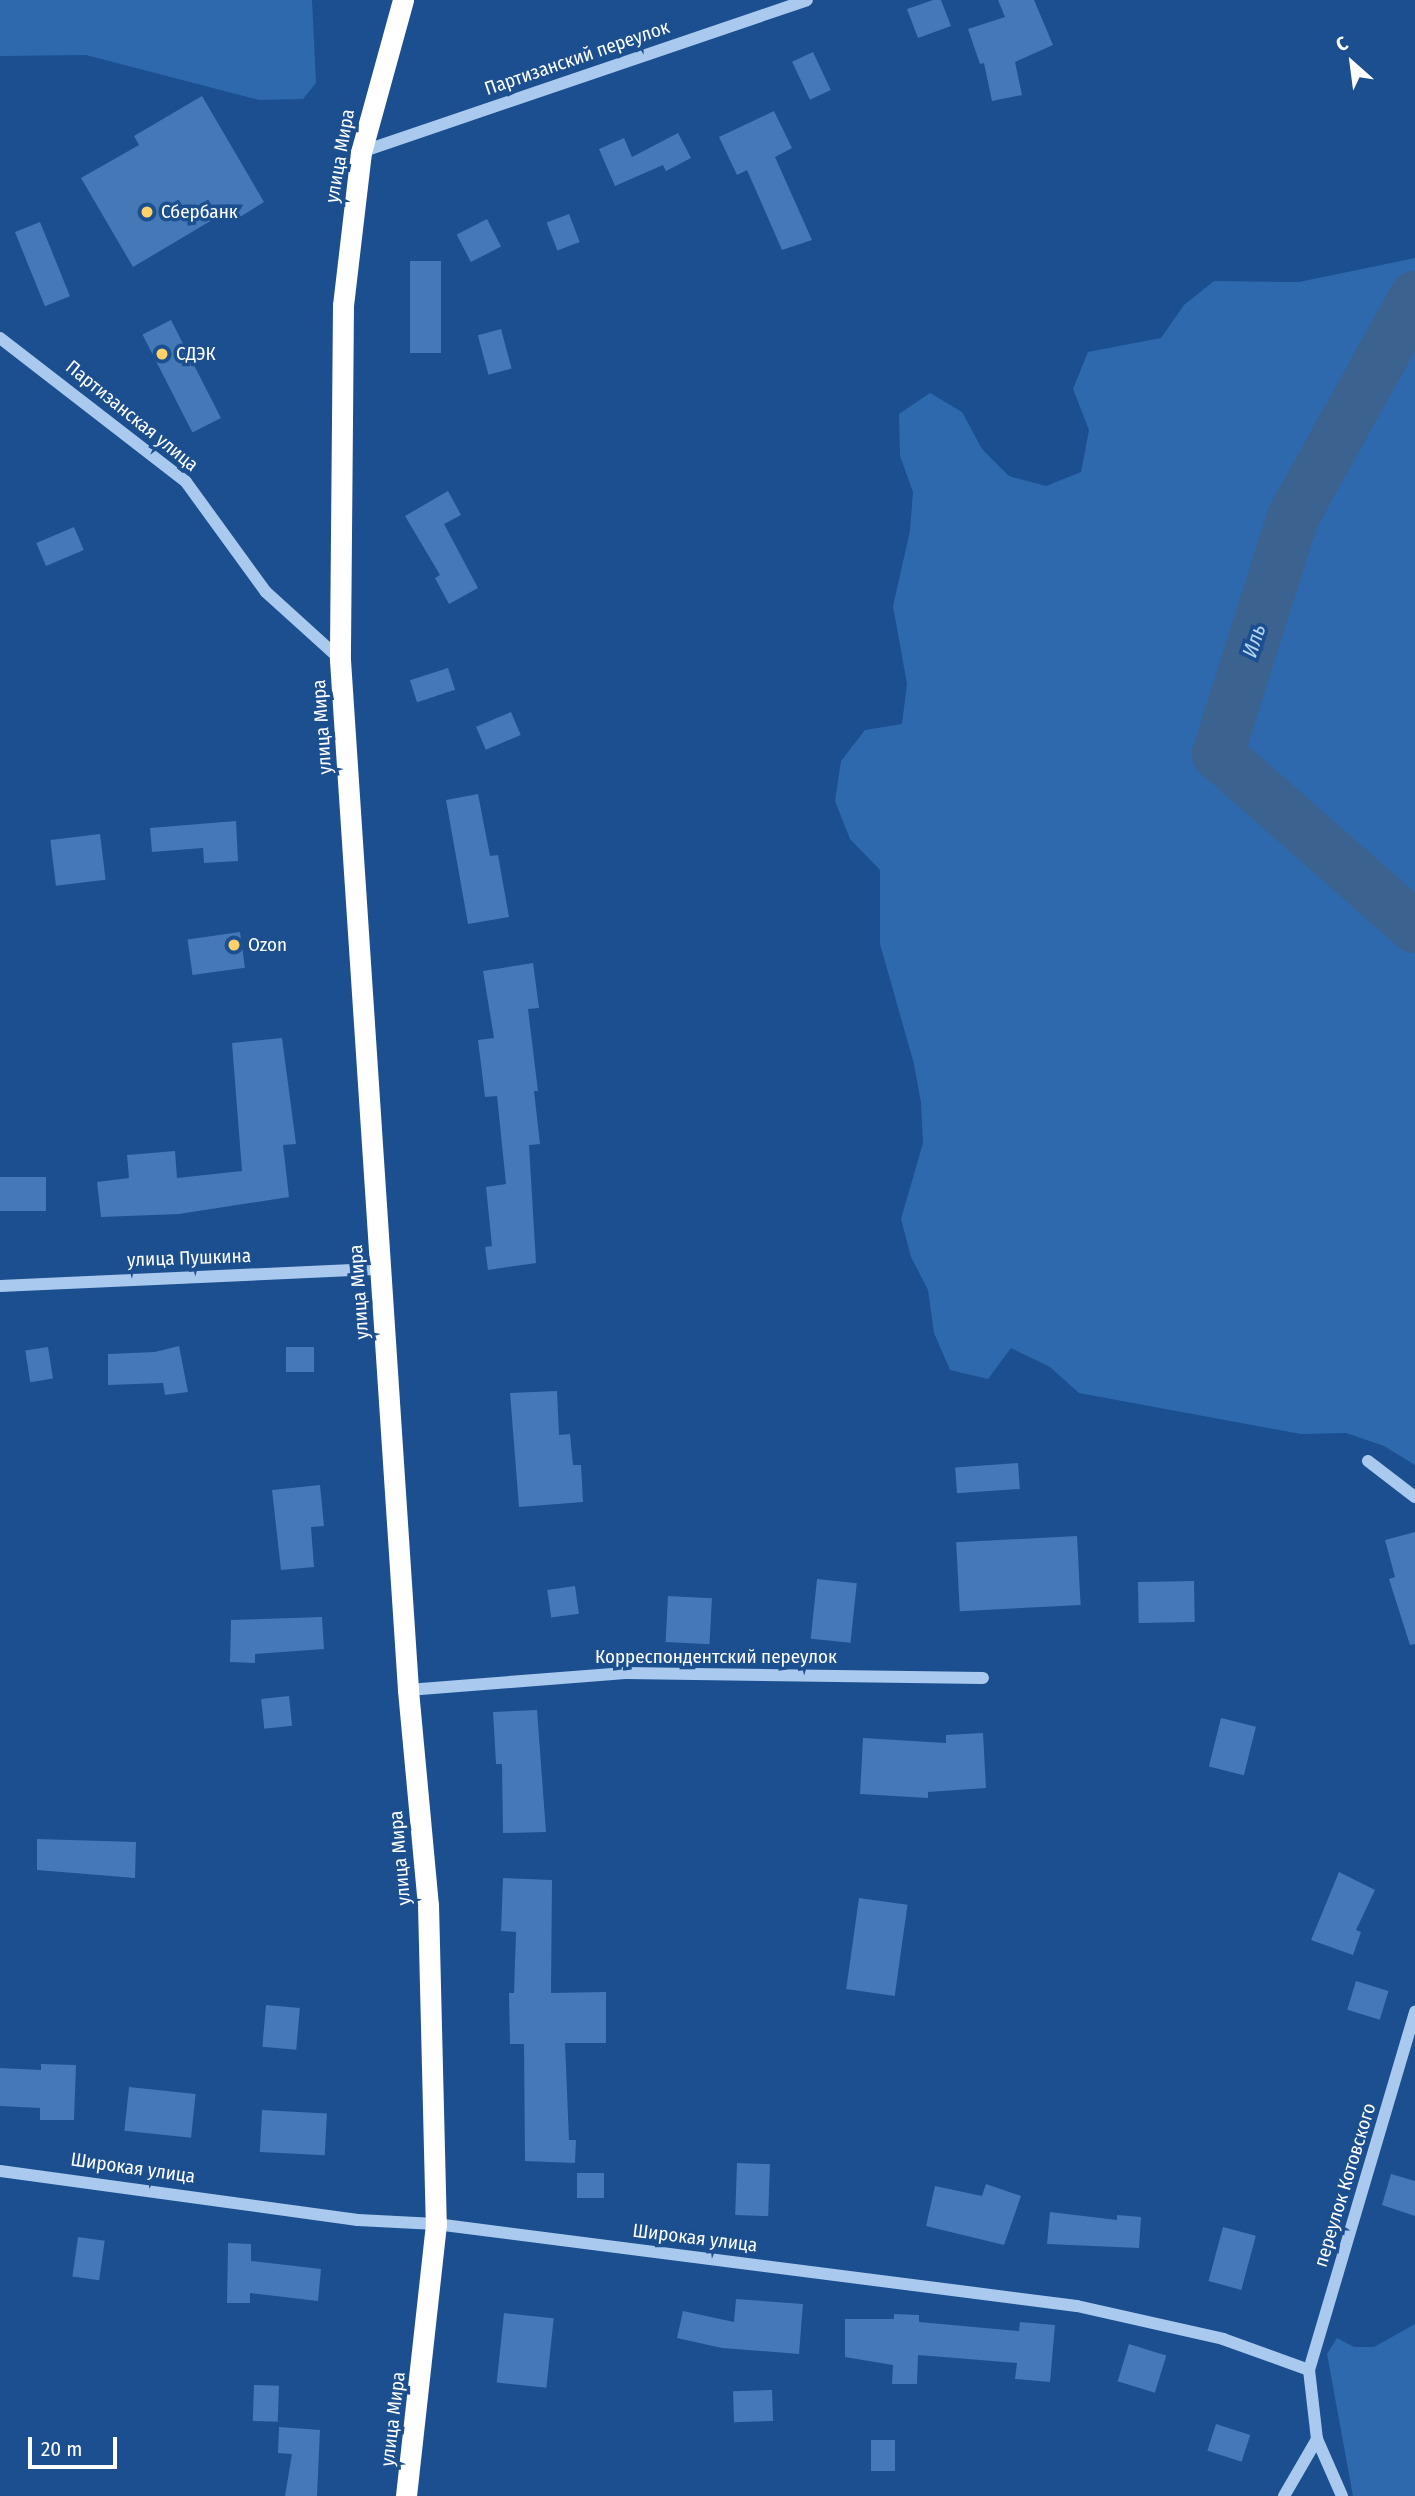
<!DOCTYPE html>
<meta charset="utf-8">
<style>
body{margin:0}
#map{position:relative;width:1415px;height:2496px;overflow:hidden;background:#1b4f8f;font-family:"Fira Sans Condensed",sans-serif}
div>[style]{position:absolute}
.green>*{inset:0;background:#2e69ad}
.river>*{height:52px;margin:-26px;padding:0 26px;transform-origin:26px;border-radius:26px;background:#3c6290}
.building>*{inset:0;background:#4478b7;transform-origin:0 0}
.minor>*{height:12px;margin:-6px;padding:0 6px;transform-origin:6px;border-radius:6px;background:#a9c9ee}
.highway>*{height:21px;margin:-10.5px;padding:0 10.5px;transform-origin:10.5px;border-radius:10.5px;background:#fff}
.dots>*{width:19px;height:19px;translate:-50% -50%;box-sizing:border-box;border:4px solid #1b4f8f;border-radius:50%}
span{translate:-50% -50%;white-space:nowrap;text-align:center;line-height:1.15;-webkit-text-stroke:7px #1b4f8f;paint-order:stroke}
.street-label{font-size:19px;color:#fff}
.poi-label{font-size:19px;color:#fff}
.left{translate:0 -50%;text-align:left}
.water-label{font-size:21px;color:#b5d3f5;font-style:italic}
.north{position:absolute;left:1317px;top:28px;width:70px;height:70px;-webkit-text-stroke:5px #1b4f8f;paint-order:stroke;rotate:332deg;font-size:19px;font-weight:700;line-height:28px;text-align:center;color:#fff}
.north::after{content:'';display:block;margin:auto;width:24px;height:32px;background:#fff;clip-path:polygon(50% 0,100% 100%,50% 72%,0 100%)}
.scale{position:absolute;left:28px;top:2437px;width:89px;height:32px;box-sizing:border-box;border:4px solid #fff;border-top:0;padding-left:9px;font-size:21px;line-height:24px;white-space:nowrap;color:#fff;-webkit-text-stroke:5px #1b4f8f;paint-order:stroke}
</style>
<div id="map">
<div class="green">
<i style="clip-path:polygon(0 0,312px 0,316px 83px,303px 99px,259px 100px,86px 55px,0 56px)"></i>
<i style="clip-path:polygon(1415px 258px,1415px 1465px,1384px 1446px,1346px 1433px,1301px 1434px,1079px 1393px,1050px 1367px,1011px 1348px,988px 1379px,950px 1370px,934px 1333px,928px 1290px,911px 1257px,901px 1219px,923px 1143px,921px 1103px,914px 1064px,880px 944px,880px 870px,850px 839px,835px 801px,841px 761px,865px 730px,902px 724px,907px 684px,893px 606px,910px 531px,913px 492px,900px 456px,899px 414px,930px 393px,962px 412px,982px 449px,1009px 476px,1046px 486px,1081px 472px,1089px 430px,1073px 389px,1088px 352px,1161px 338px,1184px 305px,1214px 281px,1299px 282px)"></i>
<i style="clip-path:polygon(1415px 2324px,1415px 2496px,1353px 2496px,1327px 2354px,1337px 2338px,1354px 2347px,1374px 2347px)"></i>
</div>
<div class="river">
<i style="left:1415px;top:297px;width:252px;rotate:119deg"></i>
<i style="left:1293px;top:517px;width:249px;rotate:107.6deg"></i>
<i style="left:1218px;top:754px;width:262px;rotate:41.3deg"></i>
</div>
<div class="building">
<i style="clip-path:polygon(933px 0,941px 0,951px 26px,918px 38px,907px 9px)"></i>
<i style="clip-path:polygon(998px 0,1034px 0,1053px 45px,1015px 62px,1022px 95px,992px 101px,984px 63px,980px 64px,968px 29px,1005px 17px)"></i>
<i style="left:813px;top:52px;width:42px;height:23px;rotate:65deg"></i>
<i style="clip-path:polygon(202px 96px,264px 202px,240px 217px,234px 207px,133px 267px,81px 178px,139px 145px,134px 136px)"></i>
<i style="clip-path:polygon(774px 111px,792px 148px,775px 157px,812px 240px,782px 250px,747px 170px,737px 175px,719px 137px)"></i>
<i style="clip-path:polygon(678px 133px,691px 158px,666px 171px,663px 165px,615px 186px,599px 149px,624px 138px,632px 157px)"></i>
<i style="left:569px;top:214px;width:30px;height:24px;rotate:69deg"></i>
<i style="left:487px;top:219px;width:31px;height:34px;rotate:63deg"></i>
<i style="left:40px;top:222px;width:80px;height:27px;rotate:68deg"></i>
<i style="left:441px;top:261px;width:92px;height:31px;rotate:90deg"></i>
<i style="left:171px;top:320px;width:110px;height:32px;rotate:63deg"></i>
<i style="left:501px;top:329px;width:41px;height:24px;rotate:75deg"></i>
<i style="clip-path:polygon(448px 491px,461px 515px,444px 524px,478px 588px,449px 604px,435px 578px,440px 575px,405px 516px)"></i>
<i style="left:74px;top:527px;width:25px;height:41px;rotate:67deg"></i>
<i style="left:448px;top:668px;width:23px;height:40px;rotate:72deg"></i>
<i style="left:511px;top:712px;width:25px;height:38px;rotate:67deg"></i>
<i style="clip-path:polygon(478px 794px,490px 856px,498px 855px,509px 917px,468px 924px,446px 800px)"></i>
<i style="clip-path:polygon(236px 821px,238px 861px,204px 863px,203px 848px,152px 852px,150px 828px)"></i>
<i style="left:100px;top:834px;width:46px;height:50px;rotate:83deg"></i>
<i style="left:240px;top:932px;width:36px;height:53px;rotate:82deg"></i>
<i style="clip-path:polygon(533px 963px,539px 1008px,528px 1009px,538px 1091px,534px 1091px,540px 1144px,529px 1145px,536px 1263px,488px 1270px,485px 1247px,492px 1246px,486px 1187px,506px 1184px,497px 1096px,485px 1097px,478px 1040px,494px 1038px,483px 971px)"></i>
<i style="clip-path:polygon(282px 1038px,296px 1144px,283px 1145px,289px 1197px,179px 1214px,101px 1217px,97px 1182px,129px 1178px,127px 1155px,175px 1151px,177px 1178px,242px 1171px,232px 1043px)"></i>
<i style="left:0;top:1177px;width:46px;height:34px"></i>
<i style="clip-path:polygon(179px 1346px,188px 1392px,165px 1395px,163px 1383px,108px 1385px,108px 1354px,155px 1352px)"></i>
<i style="left:48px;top:1347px;width:32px;height:23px;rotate:81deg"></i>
<i style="left:286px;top:1347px;width:28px;height:25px"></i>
<i style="clip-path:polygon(557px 1391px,559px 1435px,570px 1434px,573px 1465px,581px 1465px,583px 1502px,519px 1507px,510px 1393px)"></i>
<i style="left:1018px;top:1463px;width:26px;height:63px;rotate:86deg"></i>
<i style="clip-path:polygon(320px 1485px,324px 1526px,311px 1527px,314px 1567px,281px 1570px,272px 1490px)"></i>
<i style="clip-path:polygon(1415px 1532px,1415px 1644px,1410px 1645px,1389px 1579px,1395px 1577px,1385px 1540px)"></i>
<i style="left:1077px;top:1536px;width:69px;height:121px;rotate:87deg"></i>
<i style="left:817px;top:1579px;width:40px;height:60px;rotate:6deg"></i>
<i style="left:1194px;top:1581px;width:41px;height:56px;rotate:89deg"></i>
<i style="left:575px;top:1586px;width:28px;height:28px;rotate:82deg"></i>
<i style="left:668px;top:1596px;width:44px;height:46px;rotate:3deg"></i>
<i style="clip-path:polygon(322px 1617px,324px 1649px,255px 1654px,255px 1663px,230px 1662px,231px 1620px)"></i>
<i style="left:289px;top:1696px;width:30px;height:28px;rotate:84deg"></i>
<i style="clip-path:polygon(537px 1710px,546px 1832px,503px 1833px,502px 1764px,496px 1764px,493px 1712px)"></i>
<i style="left:1221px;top:1718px;width:36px;height:50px;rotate:14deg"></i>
<i style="clip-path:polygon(983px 1733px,986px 1788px,928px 1792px,928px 1798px,860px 1794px,863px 1738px,946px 1743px,946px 1735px)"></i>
<i style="clip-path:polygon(37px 1839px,136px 1842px,135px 1878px,37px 1870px)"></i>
<i style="clip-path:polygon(1339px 1872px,1375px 1890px,1356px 1930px,1361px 1932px,1353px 1955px,1311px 1940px)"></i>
<i style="clip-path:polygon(503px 1878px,552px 1880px,551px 1993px,606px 1992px,606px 2043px,565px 2043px,569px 2140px,576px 2140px,575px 2163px,525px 2161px,524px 2044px,510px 2044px,509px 1993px,514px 1993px,516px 1932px,501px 1931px)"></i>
<i style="left:859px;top:1898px;width:49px;height:92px;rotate:8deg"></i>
<i style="left:1356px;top:1981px;width:34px;height:30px;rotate:17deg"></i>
<i style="left:266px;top:2005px;width:34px;height:42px;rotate:5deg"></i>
<i style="clip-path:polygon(41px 2064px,76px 2065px,74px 2120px,40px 2120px,40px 2108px,0 2106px,0 2068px,41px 2070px)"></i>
<i style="left:129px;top:2087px;width:67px;height:44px;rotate:6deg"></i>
<i style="left:262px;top:2110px;width:65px;height:42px;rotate:3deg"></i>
<i style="left:737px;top:2163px;width:33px;height:52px;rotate:2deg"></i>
<i style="left:577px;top:2173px;width:27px;height:25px"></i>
<i style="clip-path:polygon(1391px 2174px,1415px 2181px,1415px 2216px,1382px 2205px)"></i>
<i style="clip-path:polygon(986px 2184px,1021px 2196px,1004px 2245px,926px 2226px,935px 2186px,982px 2196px)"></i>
<i style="clip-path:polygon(1050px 2212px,1117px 2220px,1117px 2215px,1141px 2217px,1139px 2248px,1047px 2244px)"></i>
<i style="left:1223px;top:2227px;width:34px;height:56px;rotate:15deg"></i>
<i style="left:78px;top:2237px;width:27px;height:40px;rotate:8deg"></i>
<i style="clip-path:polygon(228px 2243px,251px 2244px,251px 2261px,321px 2269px,318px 2301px,250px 2293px,250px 2303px,227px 2303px)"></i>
<i style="clip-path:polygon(736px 2299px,803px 2304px,799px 2354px,722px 2348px,677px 2338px,683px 2311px,734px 2322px)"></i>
<i style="left:504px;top:2313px;width:50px;height:70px;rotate:6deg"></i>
<i style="clip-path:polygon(894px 2314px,919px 2315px,919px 2322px,1019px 2331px,1020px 2322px,1055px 2325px,1050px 2382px,1015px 2379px,1017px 2363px,918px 2355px,917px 2384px,892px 2384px,893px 2365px,845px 2357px,845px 2319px,894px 2319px)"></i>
<i style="left:1129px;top:2344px;width:39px;height:39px;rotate:17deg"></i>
<i style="left:254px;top:2385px;width:25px;height:36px;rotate:2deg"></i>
<i style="left:772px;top:2390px;width:31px;height:39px;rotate:88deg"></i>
<i style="left:1216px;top:2424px;width:36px;height:28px;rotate:18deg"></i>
<i style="clip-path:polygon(279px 2427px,320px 2430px,317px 2496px,285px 2496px,292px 2454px,278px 2453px)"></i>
<i style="left:871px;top:2440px;width:24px;height:31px"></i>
</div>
<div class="minor">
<i style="left:361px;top:152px;width:471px;rotate:-18.8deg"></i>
<i style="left:0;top:338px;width:235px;rotate:37.7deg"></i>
<i style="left:186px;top:482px;width:136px;rotate:54deg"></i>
<i style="left:266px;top:592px;width:100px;rotate:42.2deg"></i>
<i style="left:0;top:1286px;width:380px;rotate:-2.6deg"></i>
<i style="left:1368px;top:1461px;width:59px;rotate:37.5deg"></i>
<i style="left:408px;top:1690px;width:218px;rotate:-4.5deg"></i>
<i style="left:625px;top:1673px;width:358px;rotate:0.8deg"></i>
<i style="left:0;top:2171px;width:361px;rotate:7.8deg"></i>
<i style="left:358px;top:2220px;width:78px;rotate:2.9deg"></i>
<i style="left:436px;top:2224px;width:646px;rotate:7.29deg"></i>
<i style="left:1077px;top:2306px;width:150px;rotate:12.7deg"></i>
<i style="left:1223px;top:2339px;width:91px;rotate:19.8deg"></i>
<i style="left:1284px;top:2496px;width:66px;rotate:-59.9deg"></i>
<i style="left:1342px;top:2496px;width:62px;rotate:-113.7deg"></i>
<i style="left:1317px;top:2439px;width:69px;rotate:-96.6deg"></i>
<i style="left:1309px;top:2370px;width:374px;rotate:-73.5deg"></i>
</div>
<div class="highway">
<i style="left:403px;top:0;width:158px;rotate:105.4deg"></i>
<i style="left:361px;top:152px;width:154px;rotate:96.7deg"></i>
<i style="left:343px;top:305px;width:355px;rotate:90.5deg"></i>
<i style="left:340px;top:660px;width:1032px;rotate:86.22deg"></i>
<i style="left:408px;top:1690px;width:215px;rotate:84.7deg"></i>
<i style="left:428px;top:1904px;width:320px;rotate:88.6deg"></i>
<i style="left:436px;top:2224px;width:274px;rotate:96.3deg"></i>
</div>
<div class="dots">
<i style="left:147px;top:212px;background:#ffd166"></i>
<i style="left:162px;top:354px;background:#ffd166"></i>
<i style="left:234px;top:945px;background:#ffd166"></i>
</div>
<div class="street-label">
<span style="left:577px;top:58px;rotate:-19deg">Партизанский переулок</span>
<span style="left:340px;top:156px;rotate:-80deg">улица Мира</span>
<span style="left:132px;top:416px;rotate:39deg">Партизанская улица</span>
<span style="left:322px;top:727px;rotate:-94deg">улица Мира</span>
<span style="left:189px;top:1258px;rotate:-2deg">улица Пушкина</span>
<span style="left:359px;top:1292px;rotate:-94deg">улица Мира</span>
<span style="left:716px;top:1657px">Корреспондентский переулок</span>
<span style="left:400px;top:1858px;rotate:-95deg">улица Мира</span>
<span style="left:133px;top:2168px;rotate:8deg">Широкая улица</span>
<span style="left:1345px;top:2185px;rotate:-73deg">переулок Котовского</span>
<span style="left:695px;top:2238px;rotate:7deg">Широкая улица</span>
<span style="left:393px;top:2419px;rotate:-83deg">улица Мира</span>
</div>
<div class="poi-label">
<span class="left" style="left:161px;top:212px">Сбербанк</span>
<span class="left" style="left:176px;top:354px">СДЭК</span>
<span class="left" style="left:248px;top:945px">Ozon</span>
</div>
<div class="water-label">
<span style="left:1254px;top:641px;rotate:-72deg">Иль</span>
</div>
<div class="north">С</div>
<div class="scale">20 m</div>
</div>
